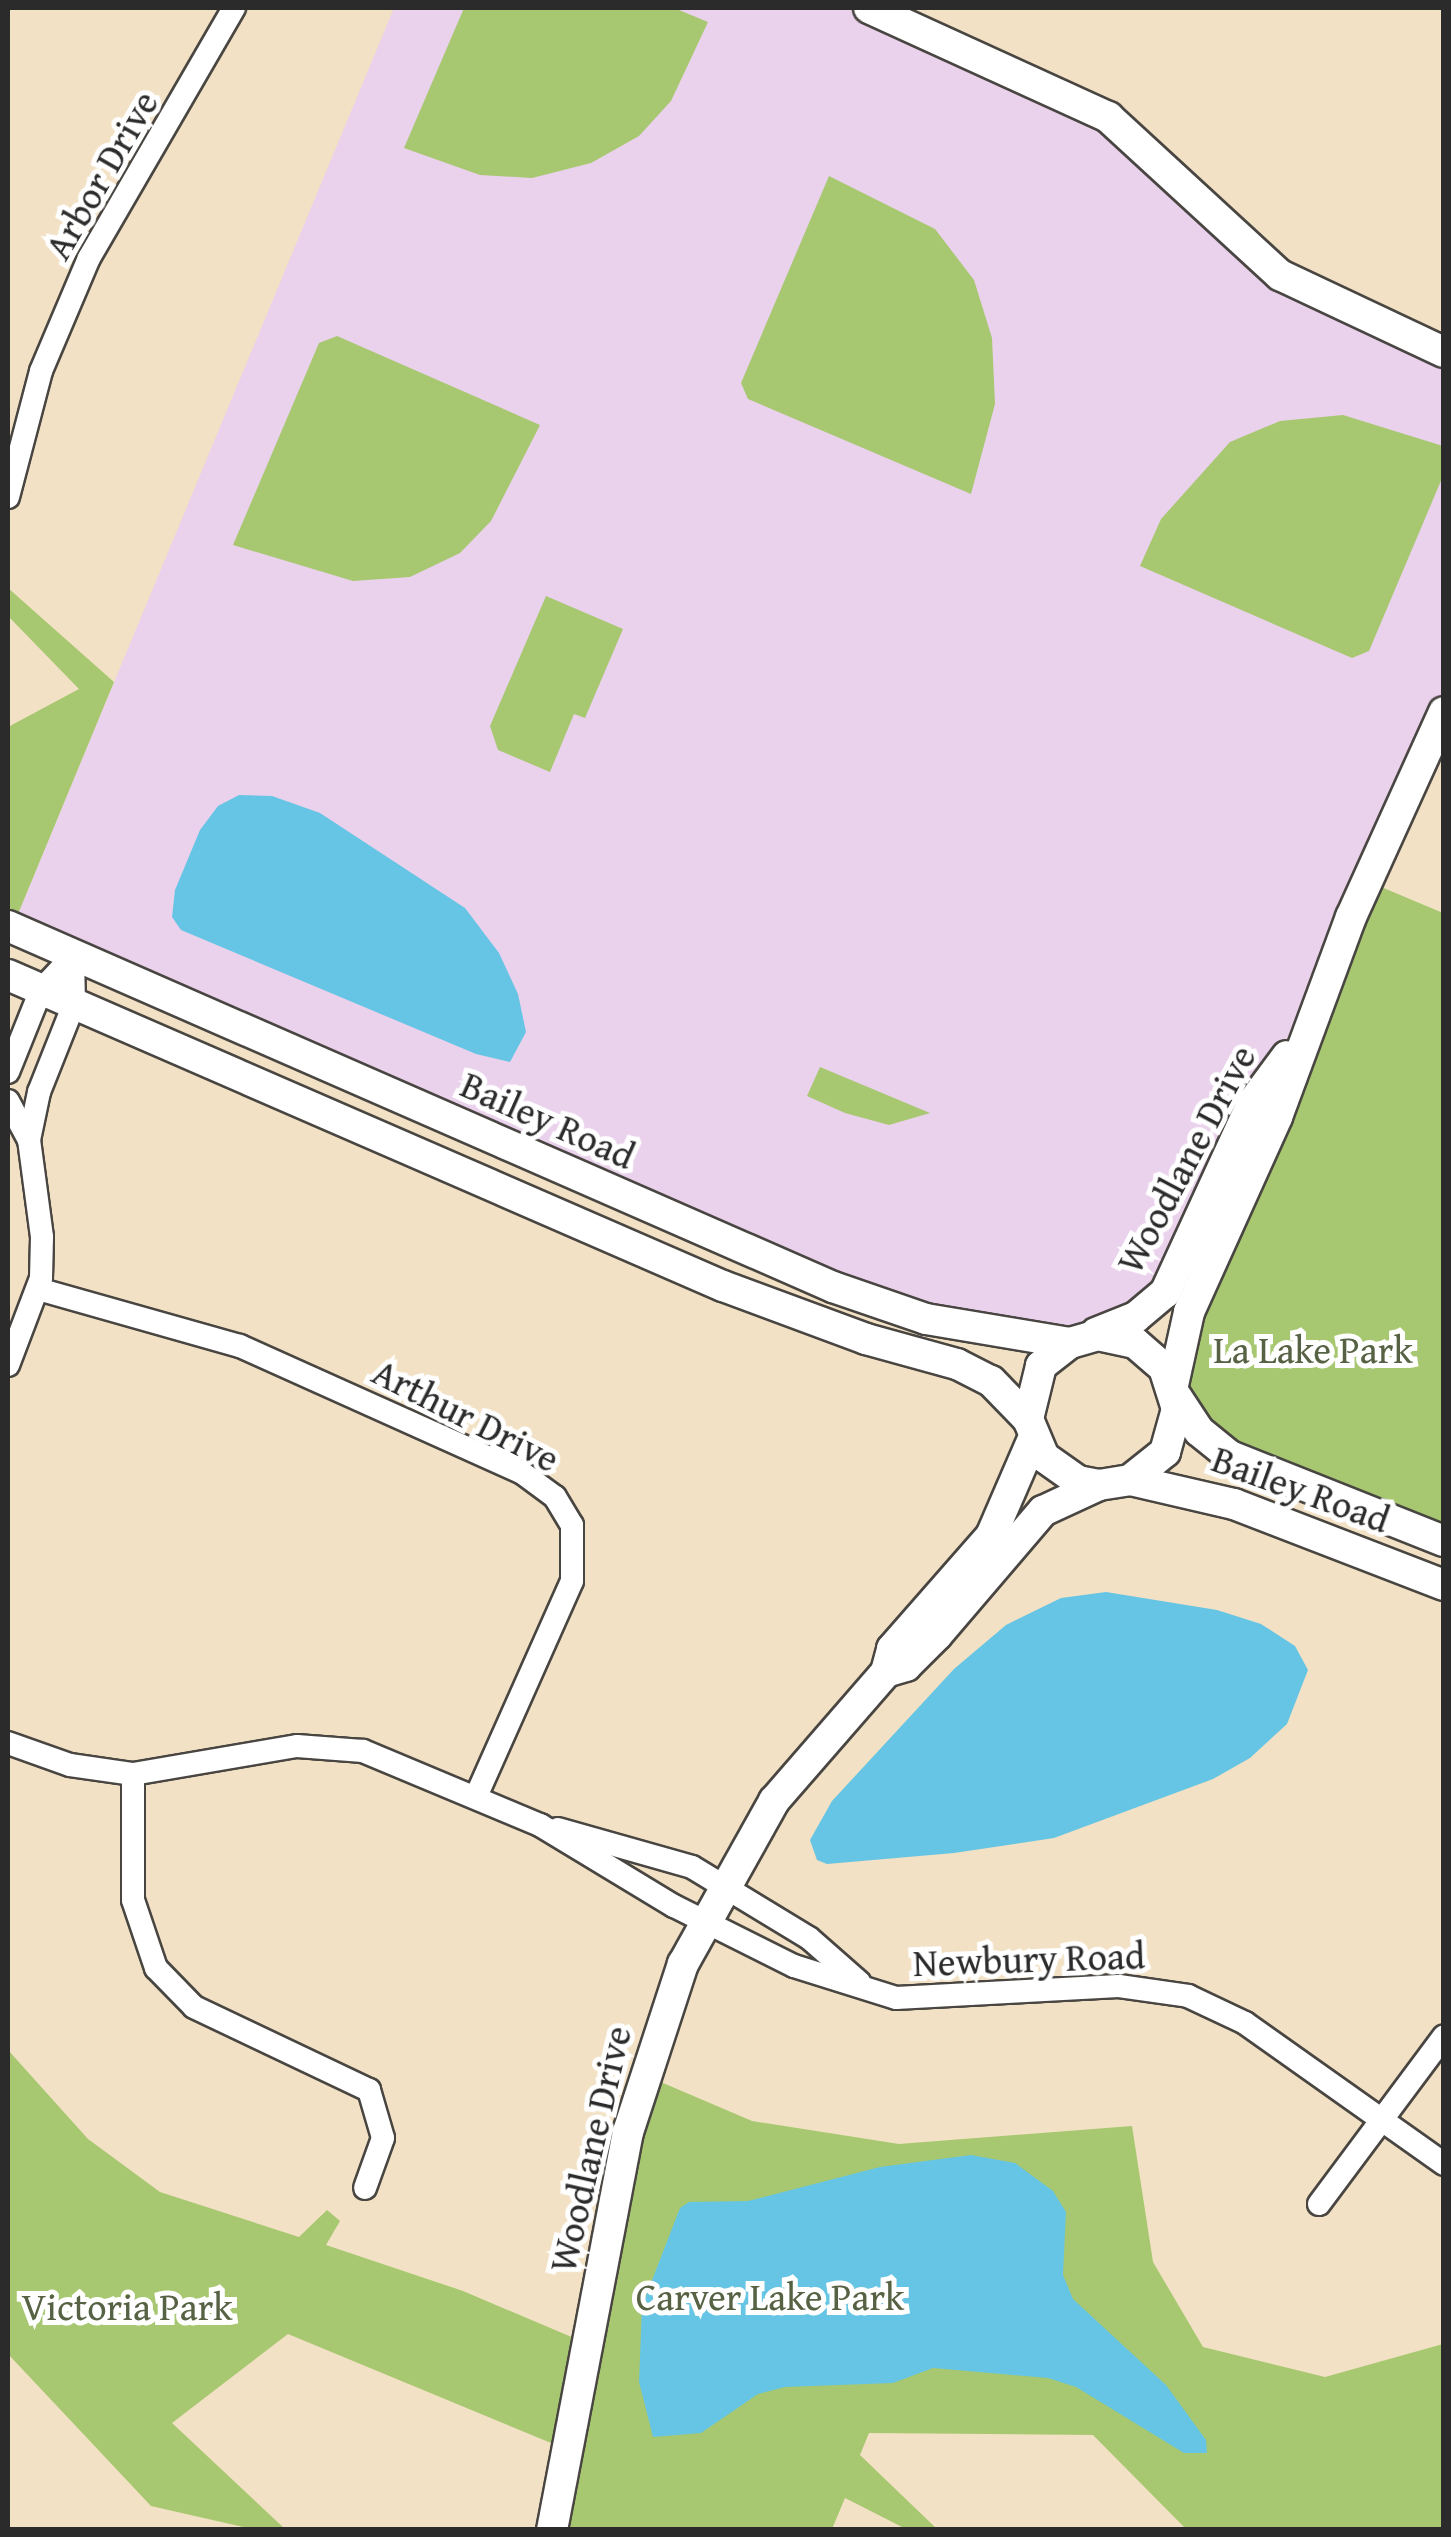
<!DOCTYPE html>
<style>
body{margin:0}
#map{position:relative;width:1451px;height:2537px;overflow:hidden;background:#f2e1c4;font-family:"Gentium Book Plus",serif}
div>[style]{position:absolute}
.built>*{inset:0;background:#ead1ec}
.green>*{inset:0;background:#a7c870}
.water>*{inset:0;background:#66c5e4}
.roads{filter:drop-shadow(2px 0 #494642) drop-shadow(-2px 0 #494642) drop-shadow(0 2px #494642) drop-shadow(0 -2px #494642)}
.street>*{height:22px;margin:-11px;padding:0 11px;transform-origin:11px;border-radius:11px;background:#fff}
.secondary>*{height:30px;margin:-15px;padding:0 15px;transform-origin:15px;border-radius:15px;background:#fff}
span{translate:-50% -50%;white-space:nowrap;text-align:center;line-height:1.15;-webkit-text-stroke:10px #fff;paint-order:stroke}
.street-label{font-size:38px;color:#2b2b2b}
.park-label{font-size:38px;color:#566243}
.frame{position:absolute;inset:0;border:10px solid #2b2b2b;pointer-events:none}
</style>
<div id="map">
<div class="built">
<i style="clip-path:polygon(394px 8px,869px 8px,1070px 96px,1254px 255px,1443px 352px,1443px 712px,1174px 1275px,1070px 1343px,971px 1329px,12px 928px)"></i>
</div>
<div class="green">
<i style="clip-path:polygon(464px 8px,674px 8px,708px 22px,671px 101px,639px 136px,591px 163px,532px 178px,480px 175px,404px 148px)"></i>
<i style="clip-path:polygon(829px 176px,935px 229px,974px 280px,992px 338px,995px 404px,971px 494px,748px 399px,741px 383px)"></i>
<i style="clip-path:polygon(337px 336px,540px 425px,491px 521px,460px 553px,410px 577px,353px 581px,233px 545px,319px 343px)"></i>
<i style="clip-path:polygon(1343px 415px,1443px 446px,1443px 476px,1369px 651px,1352px 658px,1140px 566px,1161px 519px,1230px 442px,1280px 421px)"></i>
<i style="clip-path:polygon(8px 588px,114px 682px,18px 914px,8px 910px,8px 727px,79px 689px,8px 616px)"></i>
<i style="clip-path:polygon(546px 596px,623px 629px,585px 718px,574px 714px,550px 772px,498px 750px,490px 726px)"></i>
<i style="clip-path:polygon(1367px 881px,1443px 913px,1443px 1541px,1321px 1491px,1188px 1416px,1178px 1349px)"></i>
<i style="clip-path:polygon(820px 1067px,930px 1113px,889px 1125px,845px 1113px,807px 1096px)"></i>
<i style="clip-path:polygon(8px 2050px,88px 2139px,160px 2192px,299px 2237px,327px 2210px,340px 2221px,326px 2245px,463px 2291px,588px 2344px,642px 2074px,752px 2121px,899px 2144px,1132px 2126px,1153px 2262px,1203px 2347px,1325px 2377px,1443px 2344px,1443px 2529px,1186px 2529px,1093px 2435px,869px 2433px,860px 2455px,937px 2529px,906px 2529px,845px 2498px,832px 2529px,552px 2529px,568px 2450px,288px 2334px,172px 2423px,285px 2529px,252px 2529px,151px 2506px,8px 2354px)"></i>
</div>
<div class="water">
<i style="clip-path:polygon(239px 795px,272px 796px,320px 813px,465px 908px,499px 953px,518px 994px,526px 1032px,510px 1062px,476px 1054px,181px 930px,172px 917px,175px 890px,200px 830px,218px 806px)"></i>
<i style="clip-path:polygon(1106px 1592px,1217px 1610px,1261px 1624px,1295px 1646px,1308px 1670px,1287px 1724px,1250px 1758px,1213px 1779px,1054px 1838px,954px 1853px,827px 1864px,817px 1860px,810px 1840px,832px 1801px,954px 1669px,1006px 1625px,1061px 1598px)"></i>
<i style="clip-path:polygon(971px 2155px,1015px 2163px,1053px 2191px,1066px 2212px,1063px 2275px,1073px 2299px,1166px 2385px,1206px 2440px,1207px 2453px,1184px 2453px,1076px 2387px,1048px 2378px,933px 2368px,893px 2383px,785px 2387px,758px 2394px,701px 2433px,653px 2437px,639px 2382px,642px 2306px,680px 2208px,689px 2202px,748px 2201px,880px 2167px)"></i>
</div>
<div class="roads">
<div class="street">
<i style="left:8px;top:497px;width:130px;rotate:-75.3deg"></i>
<i style="left:41px;top:371px;width:123px;rotate:-67deg"></i>
<i style="left:89px;top:258px;width:289px;rotate:-59.9deg"></i>
<i style="left:8px;top:1072px;width:88px;rotate:-68.1deg"></i>
<i style="left:41px;top:990px;width:47px;rotate:-46.7deg"></i>
<i style="left:8px;top:1101px;width:44px;rotate:61.7deg"></i>
<i style="left:38px;top:1289px;width:210px;rotate:15.8deg"></i>
<i style="left:240px;top:1346px;width:308px;rotate:24.2deg"></i>
<i style="left:521px;top:1472px;width:42px;rotate:36.3deg"></i>
<i style="left:555px;top:1497px;width:33px;rotate:59deg"></i>
<i style="left:572px;top:1525px;width:56px;rotate:90deg"></i>
<i style="left:572px;top:1581px;width:236px;rotate:114deg"></i>
<i style="left:8px;top:1365px;width:93px;rotate:-69.2deg"></i>
<i style="left:41px;top:1278px;width:41px;rotate:-88.6deg"></i>
<i style="left:42px;top:1237px;width:98px;rotate:-97.6deg"></i>
<i style="left:29px;top:1140px;width:49px;rotate:-78.2deg"></i>
<i style="left:39px;top:1092px;width:95px;rotate:-68.3deg"></i>
<i style="left:74px;top:1004px;width:48px;rotate:-91.2deg"></i>
<i style="left:8px;top:1743px;width:66px;rotate:19.5deg"></i>
<i style="left:70px;top:1765px;width:64px;rotate:8.1deg"></i>
<i style="left:133px;top:1774px;width:166px;rotate:-9.7deg"></i>
<i style="left:297px;top:1746px;width:66px;rotate:4.3deg"></i>
<i style="left:363px;top:1751px;width:192px;rotate:22.7deg"></i>
<i style="left:540px;top:1825px;width:157px;rotate:31.2deg"></i>
<i style="left:674px;top:1906px;width:134px;rotate:26.6deg"></i>
<i style="left:794px;top:1966px;width:107px;rotate:17.4deg"></i>
<i style="left:896px;top:1998px;width:223px;rotate:-3.1deg"></i>
<i style="left:1119px;top:1986px;width:70px;rotate:8.2deg"></i>
<i style="left:1188px;top:1996px;width:63px;rotate:25.3deg"></i>
<i style="left:1245px;top:2023px;width:244px;rotate:35.3deg"></i>
<i style="left:133px;top:1774px;width:126px;rotate:90deg"></i>
<i style="left:133px;top:1900px;width:72px;rotate:71.3deg"></i>
<i style="left:156px;top:1968px;width:54px;rotate:45.7deg"></i>
<i style="left:194px;top:2007px;width:194px;rotate:25.4deg"></i>
<i style="left:369px;top:2090px;width:50px;rotate:73.7deg"></i>
<i style="left:383px;top:2138px;width:53px;rotate:109.8deg"></i>
<i style="left:558px;top:1829px;width:139px;rotate:15.8deg"></i>
<i style="left:692px;top:1867px;width:137px;rotate:31.3deg"></i>
<i style="left:809px;top:1938px;width:67px;rotate:41.3deg"></i>
<i style="left:1319px;top:2204px;width:209px;rotate:-53.3deg"></i>
</div>
<div class="secondary">
<i style="left:869px;top:8px;width:263px;rotate:24.5deg"></i>
<i style="left:1108px;top:117px;width:234px;rotate:42.6deg"></i>
<i style="left:1280px;top:275px;width:181px;rotate:25.2deg"></i>
<i style="left:8px;top:926px;width:901px;rotate:23.63deg"></i>
<i style="left:833px;top:1287px;width:98px;rotate:19deg"></i>
<i style="left:926px;top:1319px;width:146px;rotate:9.5deg"></i>
<i style="left:8px;top:975px;width:780px;rotate:23.51deg"></i>
<i style="left:723px;top:1286px;width:153px;rotate:20.3deg"></i>
<i style="left:866px;top:1339px;width:94px;rotate:15.4deg"></i>
<i style="left:957px;top:1364px;width:38px;rotate:27deg"></i>
<i style="left:991px;top:1381px;width:53px;rotate:45.8deg"></i>
<i style="left:1096px;top:1333px;width:43px;rotate:-21.8deg"></i>
<i style="left:1136px;top:1317px;width:38px;rotate:-40deg"></i>
<i style="left:1165px;top:1293px;width:210px;rotate:-65.3deg"></i>
<i style="left:1253px;top:1102px;width:57px;rotate:-53.5deg"></i>
<i style="left:1173px;top:1385px;width:75px;rotate:-77.6deg"></i>
<i style="left:1189px;top:1312px;width:214px;rotate:-65.7deg"></i>
<i style="left:1277px;top:1117px;width:213px;rotate:-69.7deg"></i>
<i style="left:1351px;top:917px;width:225px;rotate:-65.6deg"></i>
<i style="left:1176px;top:1396px;width:42px;rotate:56.7deg"></i>
<i style="left:1199px;top:1431px;width:40px;rotate:39deg"></i>
<i style="left:1230px;top:1456px;width:230px;rotate:21.7deg"></i>
<i style="left:1130px;top:1480px;width:107px;rotate:13deg"></i>
<i style="left:1234px;top:1504px;width:225px;rotate:21.1deg"></i>
<i style="left:886px;top:1672px;width:24px;rotate:-75deg"></i>
<i style="left:892px;top:1649px;width:150px;rotate:-48.8deg"></i>
<i style="left:991px;top:1536px;width:106px;rotate:-66.6deg"></i>
<i style="left:552px;top:2530px;width:405px;rotate:-79.2deg"></i>
<i style="left:628px;top:2132px;width:177px;rotate:-71.9deg"></i>
<i style="left:683px;top:1964px;width:187px;rotate:-60.8deg"></i>
<i style="left:774px;top:1801px;width:171px;rotate:-49deg"></i>
<i style="left:886px;top:1672px;width:21px;rotate:-17deg"></i>
<i style="left:906px;top:1666px;width:44px;rotate:-45deg"></i>
<i style="left:937px;top:1635px;width:163px;rotate:-49.5deg"></i>
<i style="left:1043px;top:1511px;width:62px;rotate:-24.9deg"></i>
<i style="left:1099px;top:1485px;width:31px;rotate:-9deg"></i>
<i style="left:1130px;top:1480px;width:45px;rotate:-38.7deg"></i>
<i style="left:1165px;top:1452px;width:45px;rotate:-74.4deg"></i>
<i style="left:1177px;top:1409px;width:43px;rotate:-107.6deg"></i>
<i style="left:1164px;top:1368px;width:38px;rotate:-139deg"></i>
<i style="left:1135px;top:1343px;width:38px;rotate:-168deg"></i>
<i style="left:1098px;top:1335px;width:29px;rotate:164deg"></i>
<i style="left:1070px;top:1343px;width:37px;rotate:142deg"></i>
<i style="left:1041px;top:1366px;width:55px;rotate:103.8deg"></i>
<i style="left:1028px;top:1419px;width:41px;rotate:67.2deg"></i>
<i style="left:1044px;top:1457px;width:42px;rotate:35.2deg"></i>
<i style="left:1078px;top:1481px;width:21px;rotate:11deg"></i>
</div>
</div>
<div class="street-label">
<span style="left:101px;top:175px;rotate:-60deg">Arbor Drive</span>
<span style="left:548px;top:1120px;rotate:24deg">Bailey Road</span>
<span style="left:1186px;top:1159px;rotate:-62deg">Woodlane Drive</span>
<span style="left:466px;top:1415px;rotate:27deg">Arthur Drive</span>
<span style="left:1301px;top:1489px;rotate:20deg">Bailey Road</span>
<span style="left:1029px;top:1959px;rotate:-2deg">Newbury Road</span>
<span style="left:590px;top:2149px;rotate:-77deg">Woodlane Drive</span>
</div>
<div class="park-label">
<span style="left:1313px;top:1350px">La Lake Park</span>
<span style="left:770px;top:2297px">Carver Lake Park</span>
<span style="left:127px;top:2307px">Victoria Park</span>
</div>
<div class="frame"></div>
</div>
